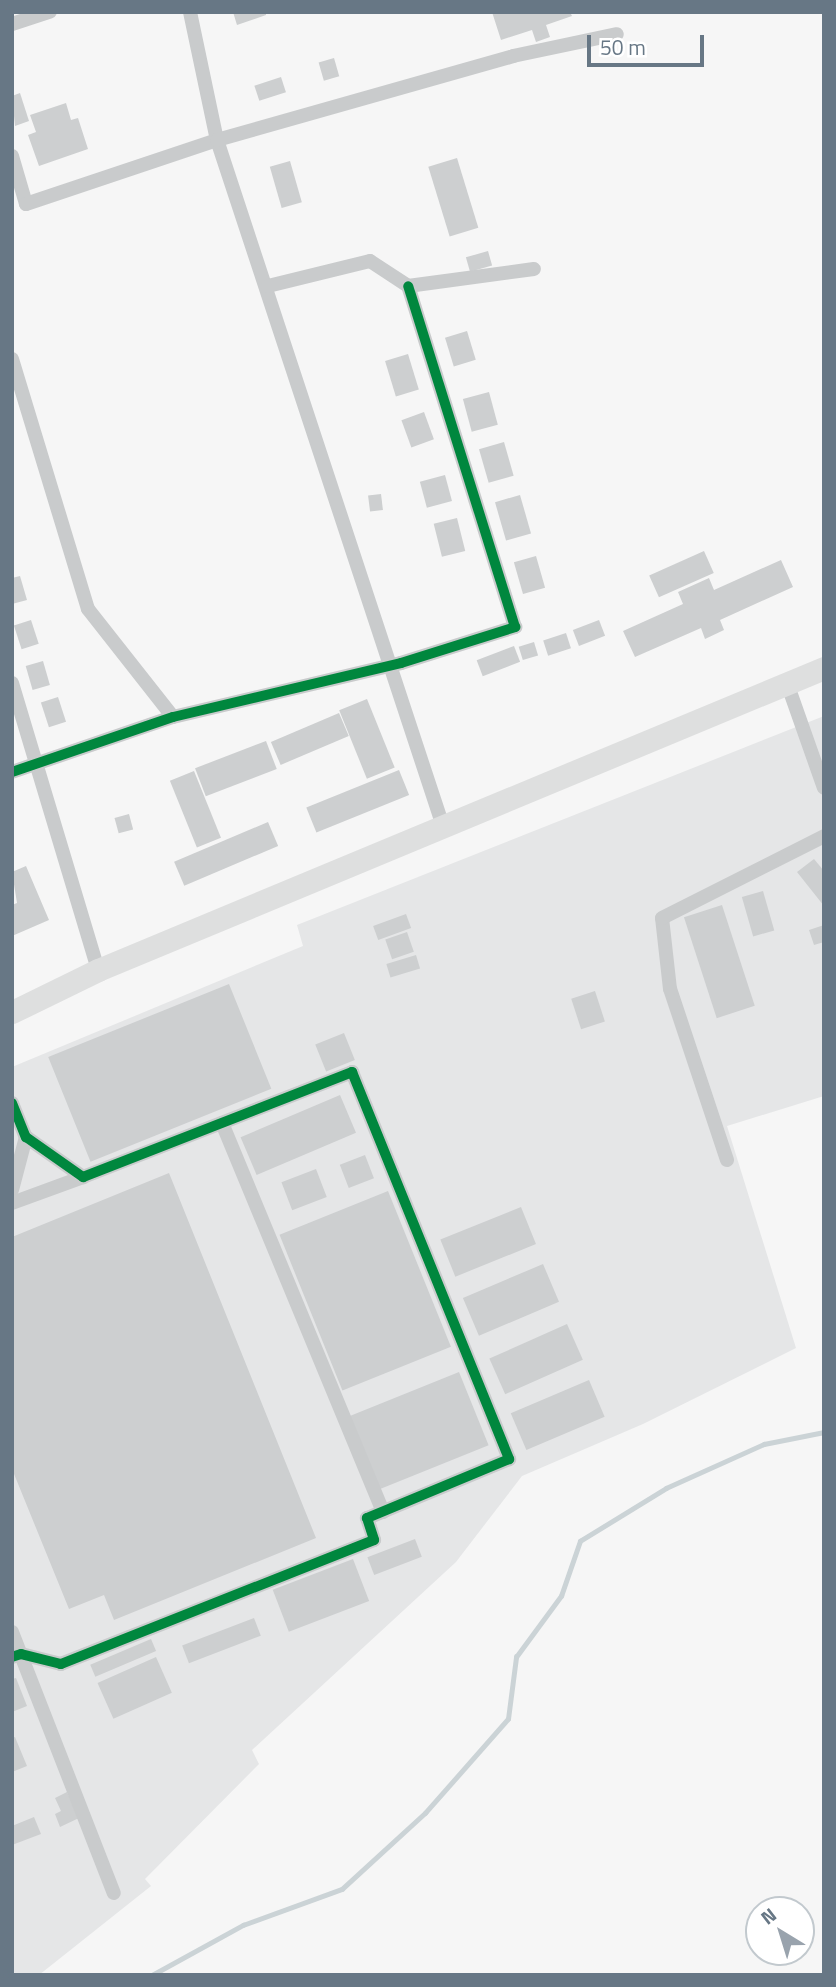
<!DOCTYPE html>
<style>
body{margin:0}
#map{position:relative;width:836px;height:1987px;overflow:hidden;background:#f6f6f6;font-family:"Titillium Web",sans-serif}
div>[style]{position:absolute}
.built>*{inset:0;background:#e5e6e7}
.stream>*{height:4.5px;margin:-2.25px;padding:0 2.25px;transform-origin:2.25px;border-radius:2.25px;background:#cbd3d6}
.building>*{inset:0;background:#cdcfd0;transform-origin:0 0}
.minor>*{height:14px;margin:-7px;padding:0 7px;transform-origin:7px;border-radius:7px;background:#c9cbcc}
.trunk>*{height:23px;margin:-11.5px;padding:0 11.5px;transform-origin:11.5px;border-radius:11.5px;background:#dedfdf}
.cycleway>*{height:10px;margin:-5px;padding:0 5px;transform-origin:5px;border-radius:5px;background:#00873e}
span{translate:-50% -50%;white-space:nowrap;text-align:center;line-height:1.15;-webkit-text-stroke:7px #fff;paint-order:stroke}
.frame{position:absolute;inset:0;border:14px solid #677785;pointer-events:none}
.north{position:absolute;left:745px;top:1896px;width:70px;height:70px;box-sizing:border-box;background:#fff;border:2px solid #c2c9ce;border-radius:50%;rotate:322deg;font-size:19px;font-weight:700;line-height:28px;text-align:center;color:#677785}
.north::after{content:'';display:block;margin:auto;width:24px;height:32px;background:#99a3ad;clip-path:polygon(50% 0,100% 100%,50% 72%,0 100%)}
.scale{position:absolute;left:587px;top:35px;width:117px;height:32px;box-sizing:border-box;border:4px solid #677785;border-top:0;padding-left:9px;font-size:21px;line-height:24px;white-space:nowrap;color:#677785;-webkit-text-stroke:5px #fff;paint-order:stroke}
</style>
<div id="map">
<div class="built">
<i style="clip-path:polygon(824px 716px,824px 1096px,727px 1126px,796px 1348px,643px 1424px,522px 1476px,456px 1562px,252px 1750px,259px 1764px,145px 1879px,151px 1886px,39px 1975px,12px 1975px,12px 1067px,303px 946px,297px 925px)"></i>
</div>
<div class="stream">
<i style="left:152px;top:1975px;width:104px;rotate:-28.8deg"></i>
<i style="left:243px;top:1925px;width:105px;rotate:-20deg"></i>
<i style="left:342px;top:1889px;width:113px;rotate:-42.5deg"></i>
<i style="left:425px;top:1813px;width:125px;rotate:-48.6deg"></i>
<i style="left:508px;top:1719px;width:63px;rotate:-82.6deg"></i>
<i style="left:516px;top:1657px;width:76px;rotate:-53.6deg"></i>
<i style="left:561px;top:1596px;width:58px;rotate:-70.9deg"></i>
<i style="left:580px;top:1541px;width:101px;rotate:-31.6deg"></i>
<i style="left:666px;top:1488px;width:107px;rotate:-24.2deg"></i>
<i style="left:764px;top:1444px;width:61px;rotate:-11.3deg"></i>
</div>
<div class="building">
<i style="clip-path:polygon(233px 12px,266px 12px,266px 15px,237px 25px)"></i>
<i style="clip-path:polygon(492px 12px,570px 12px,572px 16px,546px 25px,550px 37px,536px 42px,532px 30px,501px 40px)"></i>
<i style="left:334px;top:58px;width:19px;height:16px;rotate:74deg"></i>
<i style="left:281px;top:77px;width:16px;height:28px;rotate:72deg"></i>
<i style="clip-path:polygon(20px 93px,29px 121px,15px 126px,12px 96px)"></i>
<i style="clip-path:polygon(66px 103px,71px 120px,78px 118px,88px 149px,39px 166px,28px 135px,36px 132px,30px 115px)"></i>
<i style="left:457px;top:158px;width:73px;height:30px;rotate:73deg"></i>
<i style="left:290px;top:161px;width:43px;height:21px;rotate:74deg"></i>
<i style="left:488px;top:251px;width:15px;height:23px;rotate:74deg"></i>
<i style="left:467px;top:331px;width:30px;height:23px;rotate:73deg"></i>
<i style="left:408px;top:354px;width:37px;height:24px;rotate:73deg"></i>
<i style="left:489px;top:392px;width:34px;height:27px;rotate:75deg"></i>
<i style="left:424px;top:412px;width:29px;height:24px;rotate:70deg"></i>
<i style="left:504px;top:442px;width:35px;height:26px;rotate:74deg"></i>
<i style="left:445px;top:475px;width:27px;height:26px;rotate:75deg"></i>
<i style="left:381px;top:494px;width:16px;height:13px;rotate:83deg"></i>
<i style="left:520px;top:495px;width:40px;height:26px;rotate:74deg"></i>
<i style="left:457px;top:518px;width:34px;height:24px;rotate:76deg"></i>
<i style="left:704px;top:551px;width:24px;height:60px;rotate:66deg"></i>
<i style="left:536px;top:556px;width:33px;height:23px;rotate:74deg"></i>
<i style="clip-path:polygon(781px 560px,793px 587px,720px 620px,724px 630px,705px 639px,701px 628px,635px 657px,623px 631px,683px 604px,678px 592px,709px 578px,714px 590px)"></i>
<i style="clip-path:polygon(20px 576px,27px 600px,12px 604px,12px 578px)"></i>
<i style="left:31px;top:620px;width:25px;height:18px;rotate:72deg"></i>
<i style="left:599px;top:620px;width:17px;height:28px;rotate:69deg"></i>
<i style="left:566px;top:633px;width:16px;height:24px;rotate:72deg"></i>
<i style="left:534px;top:642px;width:14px;height:16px;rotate:73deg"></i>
<i style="left:514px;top:646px;width:17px;height:40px;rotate:69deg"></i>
<i style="left:43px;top:661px;width:25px;height:18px;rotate:74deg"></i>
<i style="left:58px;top:697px;width:26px;height:18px;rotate:72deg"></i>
<i style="left:367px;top:699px;width:74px;height:30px;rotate:68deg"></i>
<i style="left:339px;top:713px;width:25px;height:74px;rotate:67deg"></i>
<i style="left:266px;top:741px;width:30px;height:76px;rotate:69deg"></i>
<i style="left:399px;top:770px;width:27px;height:100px;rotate:68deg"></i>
<i style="left:194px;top:771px;width:72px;height:26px;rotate:68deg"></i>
<i style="left:129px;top:814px;width:16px;height:15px;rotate:75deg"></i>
<i style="left:268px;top:822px;width:26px;height:102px;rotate:67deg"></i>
<i style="clip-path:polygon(814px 859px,824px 871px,824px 906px,797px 872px)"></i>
<i style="clip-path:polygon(26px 866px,49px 920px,12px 936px,12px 905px,17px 903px,12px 872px)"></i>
<i style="left:763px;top:891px;width:41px;height:22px;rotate:74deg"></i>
<i style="left:722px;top:905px;width:106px;height:40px;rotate:72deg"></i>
<i style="left:406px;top:914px;width:15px;height:35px;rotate:70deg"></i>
<i style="clip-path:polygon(824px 925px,824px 942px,814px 945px,809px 930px)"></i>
<i style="left:407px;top:932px;width:21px;height:23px;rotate:71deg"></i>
<i style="left:416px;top:955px;width:14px;height:31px;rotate:73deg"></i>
<i style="left:229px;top:984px;width:113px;height:195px;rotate:68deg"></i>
<i style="left:595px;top:991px;width:32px;height:25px;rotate:72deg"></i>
<i style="left:344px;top:1033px;width:29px;height:31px;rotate:68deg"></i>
<i style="left:340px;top:1095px;width:41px;height:108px;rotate:67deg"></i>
<i style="left:365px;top:1155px;width:25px;height:27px;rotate:69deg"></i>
<i style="left:316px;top:1169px;width:30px;height:37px;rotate:69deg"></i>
<i style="clip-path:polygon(169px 1173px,316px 1538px,114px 1620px,104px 1595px,69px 1609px,12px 1469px,12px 1237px)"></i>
<i style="left:388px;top:1191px;width:168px;height:117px;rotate:68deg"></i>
<i style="left:521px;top:1207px;width:40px;height:87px;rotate:68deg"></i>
<i style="left:543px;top:1264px;width:41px;height:87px;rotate:67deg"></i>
<i style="left:567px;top:1324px;width:39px;height:85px;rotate:66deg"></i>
<i style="left:459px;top:1372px;width:79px;height:119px;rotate:68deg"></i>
<i style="left:589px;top:1380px;width:40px;height:85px;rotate:67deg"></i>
<i style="left:415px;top:1539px;width:19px;height:51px;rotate:69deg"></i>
<i style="left:353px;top:1559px;width:45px;height:86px;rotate:69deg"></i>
<i style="left:254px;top:1618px;width:19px;height:77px;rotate:69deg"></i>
<i style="left:151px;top:1639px;width:13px;height:66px;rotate:67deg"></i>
<i style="left:156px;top:1657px;width:39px;height:64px;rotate:66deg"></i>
<i style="clip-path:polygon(16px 1678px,27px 1706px,12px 1712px,12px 1679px)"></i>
<i style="clip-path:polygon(15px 1737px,27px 1766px,12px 1772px,12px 1738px)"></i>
<i style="clip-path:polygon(67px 1792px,79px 1818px,60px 1827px,55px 1814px,61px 1811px,55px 1798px)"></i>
<i style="clip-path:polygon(34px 1817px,41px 1834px,12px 1845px,12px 1826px)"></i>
</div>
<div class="minor">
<i style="left:190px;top:12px;width:131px;rotate:78.1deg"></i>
<i style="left:217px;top:140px;width:722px;rotate:71.77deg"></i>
<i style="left:12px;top:24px;width:40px;rotate:-18deg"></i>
<i style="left:12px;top:156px;width:50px;rotate:73.7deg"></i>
<i style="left:26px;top:204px;width:201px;rotate:-18.5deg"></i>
<i style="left:217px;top:140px;width:308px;rotate:-15.8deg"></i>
<i style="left:513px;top:56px;width:106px;rotate:-11.9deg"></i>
<i style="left:268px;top:286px;width:105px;rotate:-13.8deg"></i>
<i style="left:370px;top:261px;width:45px;rotate:33.3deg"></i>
<i style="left:408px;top:286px;width:127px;rotate:-7.7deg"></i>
<i style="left:12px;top:359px;width:261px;rotate:73.1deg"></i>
<i style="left:88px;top:609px;width:137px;rotate:51.8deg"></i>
<i style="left:12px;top:683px;width:300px;rotate:73.3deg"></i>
<i style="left:787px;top:683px;width:111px;rotate:70.6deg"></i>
<i style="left:12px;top:772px;width:170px;rotate:-18.9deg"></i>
<i style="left:173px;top:717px;width:234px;rotate:-13.3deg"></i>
<i style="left:401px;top:663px;width:120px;rotate:-17.5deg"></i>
<i style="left:515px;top:627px;width:357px;rotate:-107.4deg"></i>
<i style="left:12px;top:1103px;width:37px;rotate:68deg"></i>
<i style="left:26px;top:1137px;width:70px;rotate:35.1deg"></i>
<i style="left:83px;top:1177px;width:289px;rotate:-21.3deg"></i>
<i style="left:352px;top:1072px;width:418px;rotate:67.9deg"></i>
<i style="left:509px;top:1459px;width:154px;rotate:157.4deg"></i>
<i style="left:367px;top:1518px;width:23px;rotate:72deg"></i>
<i style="left:374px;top:1540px;width:337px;rotate:158.4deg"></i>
<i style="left:61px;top:1664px;width:41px;rotate:-166deg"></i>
<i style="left:21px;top:1654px;width:9px;rotate:162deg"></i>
<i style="left:222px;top:1123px;width:421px;rotate:67.5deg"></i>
<i style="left:727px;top:1160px;width:180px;rotate:-108.4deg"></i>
<i style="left:670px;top:989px;width:71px;rotate:-96.4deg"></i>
<i style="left:662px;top:918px;width:182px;rotate:-26.8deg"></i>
<i style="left:12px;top:1190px;width:55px;rotate:-75.2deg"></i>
<i style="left:12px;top:1203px;width:76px;rotate:-20.1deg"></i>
<i style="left:12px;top:1632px;width:280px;rotate:68.7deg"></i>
</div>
<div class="trunk">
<i style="left:12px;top:1012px;width:96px;rotate:-26deg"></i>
<i style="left:98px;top:970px;width:786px;rotate:-22.59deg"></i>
</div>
<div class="cycleway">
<i style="left:12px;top:772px;width:170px;rotate:-18.9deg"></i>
<i style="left:173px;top:717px;width:234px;rotate:-13.3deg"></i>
<i style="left:401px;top:663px;width:120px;rotate:-17.5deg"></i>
<i style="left:515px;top:627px;width:357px;rotate:-107.4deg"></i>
<i style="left:12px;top:1103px;width:37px;rotate:68deg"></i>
<i style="left:26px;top:1137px;width:70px;rotate:35.1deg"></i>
<i style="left:83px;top:1177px;width:289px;rotate:-21.3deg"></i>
<i style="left:352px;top:1072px;width:418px;rotate:67.9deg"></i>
<i style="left:509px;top:1459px;width:154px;rotate:157.4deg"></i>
<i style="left:367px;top:1518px;width:23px;rotate:72deg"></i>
<i style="left:374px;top:1540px;width:337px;rotate:158.4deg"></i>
<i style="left:61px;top:1664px;width:41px;rotate:-166deg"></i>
<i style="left:21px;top:1654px;width:9px;rotate:162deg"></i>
</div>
<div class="frame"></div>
<div class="north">N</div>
<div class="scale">50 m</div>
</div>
